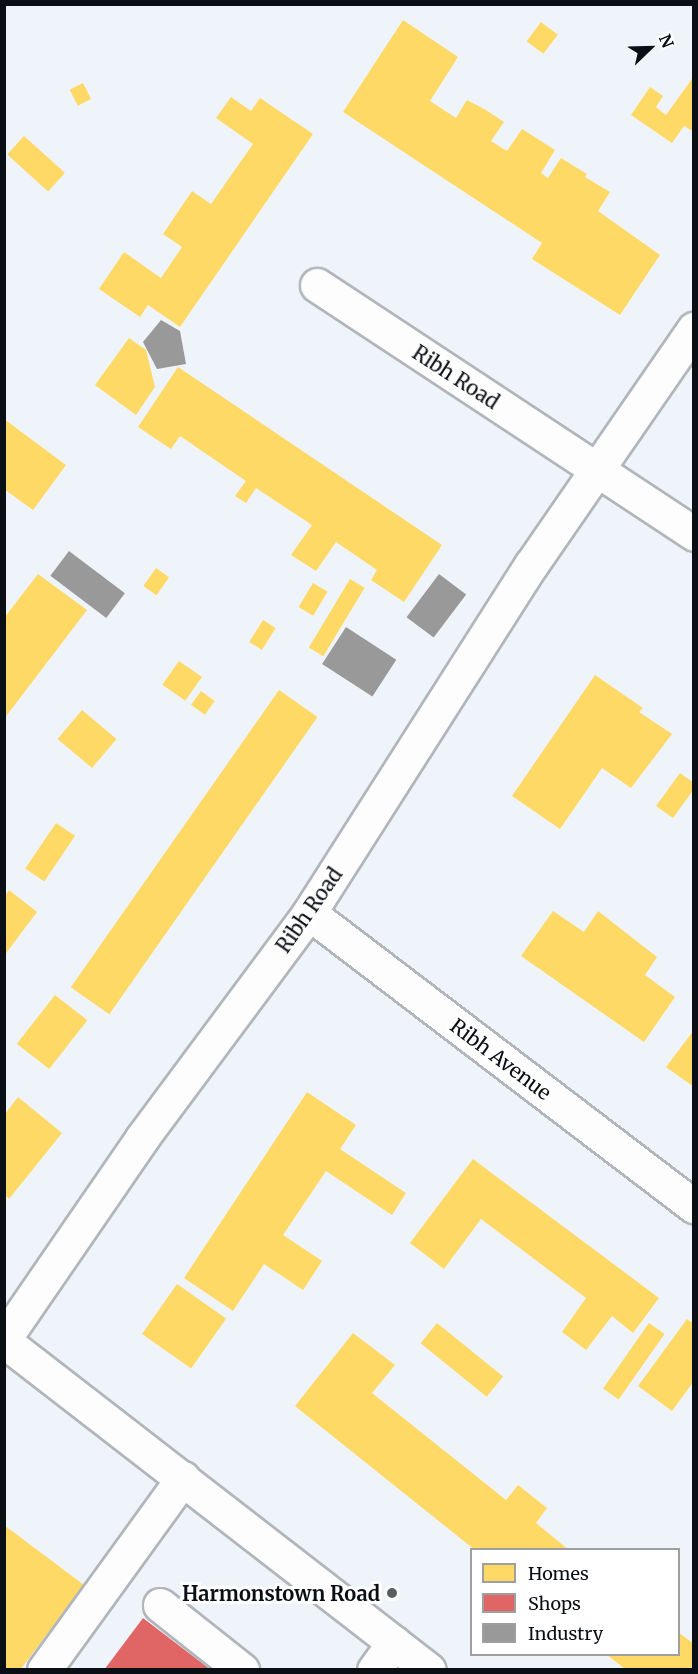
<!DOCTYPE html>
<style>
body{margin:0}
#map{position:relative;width:698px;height:1674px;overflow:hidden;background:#eff4fa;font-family:Merriweather,serif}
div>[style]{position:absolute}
.homes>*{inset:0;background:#ffd966;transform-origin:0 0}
.shops>*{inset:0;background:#e06666}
.industry>*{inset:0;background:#999;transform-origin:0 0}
.roads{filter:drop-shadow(2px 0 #b1b6bc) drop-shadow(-2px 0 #b1b6bc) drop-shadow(0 2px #b1b6bc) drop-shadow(0 -2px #b1b6bc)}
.minor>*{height:33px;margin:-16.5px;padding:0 16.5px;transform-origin:16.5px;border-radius:16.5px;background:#fdfdfe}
.dots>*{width:16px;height:16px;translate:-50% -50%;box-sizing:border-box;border:3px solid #fff;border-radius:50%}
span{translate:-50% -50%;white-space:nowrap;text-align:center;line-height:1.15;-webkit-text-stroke:6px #fff;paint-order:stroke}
.street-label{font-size:20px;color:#0a0f15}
.poi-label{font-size:20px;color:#0a0f15;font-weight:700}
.right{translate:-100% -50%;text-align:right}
.frame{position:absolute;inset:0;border:6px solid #0a0f15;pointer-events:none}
.legend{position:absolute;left:470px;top:1548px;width:210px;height:108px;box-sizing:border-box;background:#fff;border:2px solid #9d9fa1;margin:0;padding:8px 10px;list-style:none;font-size:18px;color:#0a0f15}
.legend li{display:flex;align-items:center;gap:12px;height:30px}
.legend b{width:30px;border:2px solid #9d9fa1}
.north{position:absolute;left:620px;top:18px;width:60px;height:60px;-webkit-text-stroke:4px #fff;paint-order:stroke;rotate:67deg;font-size:16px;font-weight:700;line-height:24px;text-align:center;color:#0a0f15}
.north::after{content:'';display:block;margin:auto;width:21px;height:27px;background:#0a0f15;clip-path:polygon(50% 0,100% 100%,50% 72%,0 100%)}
</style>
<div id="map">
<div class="homes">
<i style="clip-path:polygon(403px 20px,458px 57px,430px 101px,456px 118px,467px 100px,486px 110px,504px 122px,491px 141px,507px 151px,522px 129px,555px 150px,541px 173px,548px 178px,561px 158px,587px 174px,585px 177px,610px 192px,598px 211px,660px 255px,620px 315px,532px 259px,542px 243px,343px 112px)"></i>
<i style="left:541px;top:22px;width:21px;height:24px;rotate:37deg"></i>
<i style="clip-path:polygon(694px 76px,694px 132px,684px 126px,672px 143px,631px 115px,650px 87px,663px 96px,656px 107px,666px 115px)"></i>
<i style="left:83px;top:83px;width:18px;height:15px;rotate:63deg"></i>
<i style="clip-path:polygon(231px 97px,251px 111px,260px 98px,313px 134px,180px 327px,148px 305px,140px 317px,99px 289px,124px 252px,161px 278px,182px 247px,163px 234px,192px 191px,211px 204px,253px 144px,216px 118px)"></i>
<i style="left:24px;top:136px;width:55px;height:25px;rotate:42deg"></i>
<i style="clip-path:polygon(129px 338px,146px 350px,155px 387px,136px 415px,95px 385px)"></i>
<i style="clip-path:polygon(178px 367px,442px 545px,404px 602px,371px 580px,377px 570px,336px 542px,316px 571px,291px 555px,312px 525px,256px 488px,246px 503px,235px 496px,246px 481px,180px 436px,171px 449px,138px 427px)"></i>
<i style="clip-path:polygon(4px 419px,66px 465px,33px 510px,4px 489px)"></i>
<i style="left:156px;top:568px;width:16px;height:22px;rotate:35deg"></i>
<i style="clip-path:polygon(38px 574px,87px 610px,4px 719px,4px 618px)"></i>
<i style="left:350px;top:579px;width:17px;height:80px;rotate:31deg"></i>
<i style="left:313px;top:583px;width:17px;height:28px;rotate:31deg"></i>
<i style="left:263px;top:620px;width:15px;height:26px;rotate:32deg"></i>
<i style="left:179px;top:661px;width:28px;height:29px;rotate:35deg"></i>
<i style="clip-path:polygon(595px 675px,643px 708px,639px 712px,672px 734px,631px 788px,602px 768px,560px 829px,512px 796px)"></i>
<i style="left:279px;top:690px;width:47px;height:363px;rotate:35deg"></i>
<i style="left:201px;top:691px;width:17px;height:17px;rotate:36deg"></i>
<i style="left:82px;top:710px;width:45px;height:38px;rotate:40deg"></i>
<i style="clip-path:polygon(680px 773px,694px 783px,694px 789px,673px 818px,656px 806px)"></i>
<i style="left:56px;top:823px;width:23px;height:55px;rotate:34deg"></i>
<i style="clip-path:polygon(9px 890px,37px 912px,4px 956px,4px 897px)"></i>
<i style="clip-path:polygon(553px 911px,584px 932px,598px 911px,657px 957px,645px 975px,675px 997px,644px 1042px,521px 956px)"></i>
<i style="left:55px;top:995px;width:41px;height:62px;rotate:38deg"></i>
<i style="clip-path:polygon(694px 1030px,694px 1087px,666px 1067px)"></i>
<i style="clip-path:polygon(307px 1092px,356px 1125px,340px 1149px,406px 1193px,392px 1215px,326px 1171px,283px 1235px,322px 1261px,303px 1290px,264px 1264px,233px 1311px,184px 1278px)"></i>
<i style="clip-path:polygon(18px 1097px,62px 1133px,9px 1199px,5px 1195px,5px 1114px)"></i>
<i style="clip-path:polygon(473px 1159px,659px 1298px,633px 1333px,612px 1316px,586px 1350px,562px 1332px,586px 1298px,481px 1219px,444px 1269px,410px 1243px)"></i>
<i style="left:177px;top:1284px;width:60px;height:61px;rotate:35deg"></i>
<i style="clip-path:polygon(687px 1319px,694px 1324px,694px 1381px,672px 1411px,638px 1386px)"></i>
<i style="left:437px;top:1323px;width:85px;height:26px;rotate:39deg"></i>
<i style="left:649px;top:1323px;width:19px;height:80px;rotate:35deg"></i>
<i style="clip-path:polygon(353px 1333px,395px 1365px,372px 1393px,506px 1500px,518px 1485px,547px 1508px,536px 1523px,569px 1550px,475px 1550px,295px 1406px)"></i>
<i style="clip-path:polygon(4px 1525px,84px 1585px,20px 1670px,4px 1670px)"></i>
<i style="clip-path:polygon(678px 1632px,694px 1644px,694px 1670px,626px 1670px,606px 1654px,678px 1654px)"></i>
</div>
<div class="shops">
<i style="clip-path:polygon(143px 1618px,211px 1670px,104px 1670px)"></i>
</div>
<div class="industry">
<i style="clip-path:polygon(161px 320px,180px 331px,186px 364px,157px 369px,143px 342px)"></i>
<i style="left:69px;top:551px;width:70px;height:31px;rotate:37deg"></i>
<i style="left:439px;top:574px;width:34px;height:54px;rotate:37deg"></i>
<i style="left:346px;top:627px;width:60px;height:44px;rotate:33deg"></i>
</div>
<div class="roads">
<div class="minor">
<i style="left:317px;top:285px;width:452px;rotate:33.4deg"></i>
<i style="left:309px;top:913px;width:484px;rotate:37.3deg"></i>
<i style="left:4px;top:1339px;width:244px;rotate:-55.5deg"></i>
<i style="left:142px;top:1138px;width:280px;rotate:-53.4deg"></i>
<i style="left:309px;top:913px;width:413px;rotate:-57.5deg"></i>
<i style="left:531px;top:565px;width:287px;rotate:-55.4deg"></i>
<i style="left:4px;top:1341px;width:537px;rotate:37.74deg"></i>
<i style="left:160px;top:1605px;width:105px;rotate:38.4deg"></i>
<i style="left:44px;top:1670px;width:237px;rotate:-54.1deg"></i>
<i style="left:374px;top:1670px;width:34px;rotate:-54deg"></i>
</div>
</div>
<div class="dots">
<i style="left:392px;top:1593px;background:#5a5f65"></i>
</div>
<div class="street-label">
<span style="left:456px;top:377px;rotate:33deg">Ribh Road</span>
<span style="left:309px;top:910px;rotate:-55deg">Ribh Road</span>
<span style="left:501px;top:1059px;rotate:37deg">Ribh Avenue</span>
</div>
<div class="poi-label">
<span class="right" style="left:380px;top:1593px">Harmonstown Road</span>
</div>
<div class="frame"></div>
<ul class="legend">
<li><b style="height:16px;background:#ffd966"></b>Homes</li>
<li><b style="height:16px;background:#e06666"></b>Shops</li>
<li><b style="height:16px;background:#999"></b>Industry</li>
</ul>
<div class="north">N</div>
</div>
